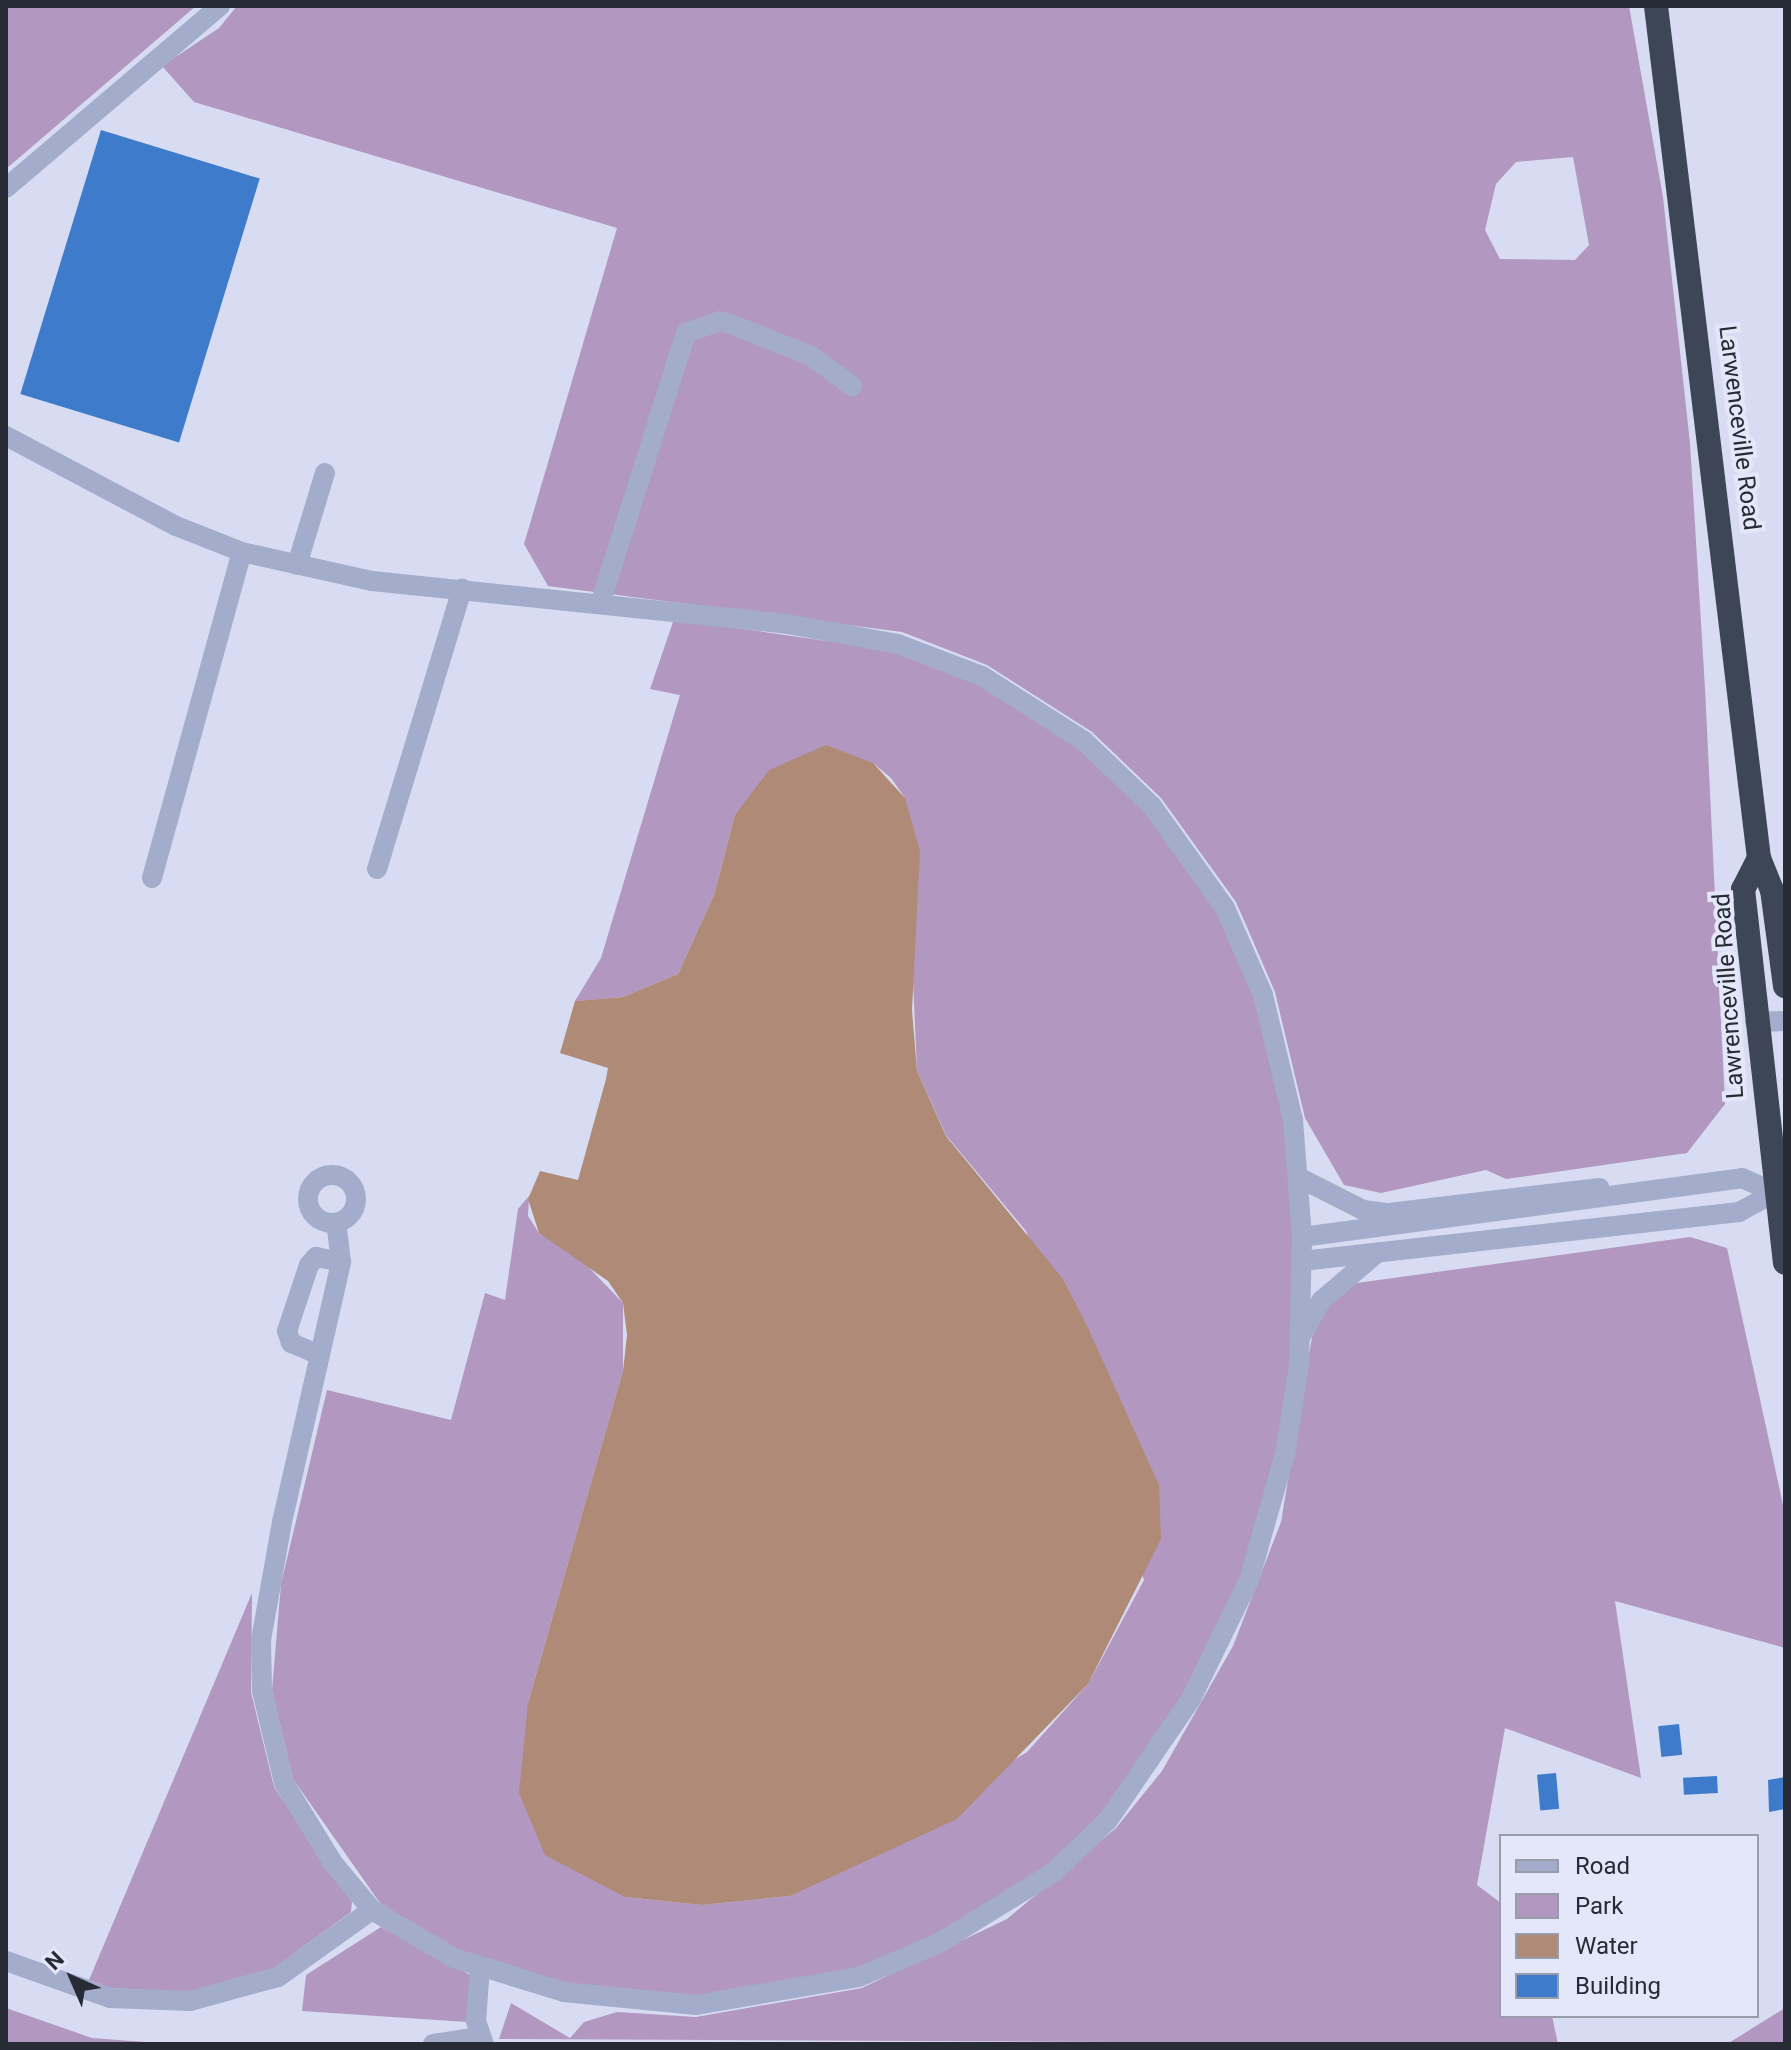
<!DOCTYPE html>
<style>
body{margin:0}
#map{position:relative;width:1791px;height:2050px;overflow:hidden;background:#d7dcf2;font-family:Roboto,sans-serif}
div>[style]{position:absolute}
.green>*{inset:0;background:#b297c1}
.water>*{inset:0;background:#af8a76}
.building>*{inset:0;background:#3e7bca;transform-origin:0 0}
.minor>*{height:20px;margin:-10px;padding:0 10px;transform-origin:10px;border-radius:10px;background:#a3acca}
.minor>.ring{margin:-10px;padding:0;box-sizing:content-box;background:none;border:20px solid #a3acca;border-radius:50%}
.highway>*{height:24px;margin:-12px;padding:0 12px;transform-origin:12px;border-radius:12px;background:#3c4656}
span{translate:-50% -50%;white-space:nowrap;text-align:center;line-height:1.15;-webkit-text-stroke:8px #e4e7f9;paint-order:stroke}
.street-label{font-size:24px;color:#262b35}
.frame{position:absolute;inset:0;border:8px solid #262b35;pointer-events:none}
.legend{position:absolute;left:1499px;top:1834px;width:260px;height:184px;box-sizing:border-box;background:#e4e7f9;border:2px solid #989cab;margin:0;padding:10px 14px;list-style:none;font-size:24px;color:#262b35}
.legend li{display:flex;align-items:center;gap:16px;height:40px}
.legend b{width:40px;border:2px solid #989cab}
.north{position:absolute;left:32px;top:1938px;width:80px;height:80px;-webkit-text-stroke:6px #e4e7f9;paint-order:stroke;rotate:315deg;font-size:22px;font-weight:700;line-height:32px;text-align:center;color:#262b35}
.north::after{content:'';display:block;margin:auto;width:28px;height:36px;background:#262b35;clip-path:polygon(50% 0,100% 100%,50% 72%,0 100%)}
</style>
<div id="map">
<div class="green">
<i style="clip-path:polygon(6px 6px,196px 6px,6px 169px)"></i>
<i style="clip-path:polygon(evenodd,237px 6px,1629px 6px,1663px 197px,1690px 443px,1705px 688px,1725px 1104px,1687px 1153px,1506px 1179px,1486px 1170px,1381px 1193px,1344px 1185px,1305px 1118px,1275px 992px,1236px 902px,1161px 798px,1092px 732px,987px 665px,902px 632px,548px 586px,524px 544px,617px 228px,194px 102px,162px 66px,219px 28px,237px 6px,1573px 157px,1589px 245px,1575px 260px,1500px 259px,1485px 230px,1496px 184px,1516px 162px,1573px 157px)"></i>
<i style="clip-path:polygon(674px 619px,896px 651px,979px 683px,1079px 747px,1147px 811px,1218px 911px,1256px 998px,1285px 1121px,1295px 1237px,1292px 1364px,1278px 1453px,1242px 1578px,1185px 1696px,1103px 1816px,1049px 1866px,936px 1937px,857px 1970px,696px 1998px,566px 1985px,457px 1952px,380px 1903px,293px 1779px,272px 1690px,281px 1584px,327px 1390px,451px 1420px,485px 1293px,505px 1300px,518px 1209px,529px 1196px,528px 1216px,539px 1233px,571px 1249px,623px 1303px,623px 1371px,528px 1703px,625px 1897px,702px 1905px,790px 1896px,1027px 1752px,1088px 1684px,1144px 1580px,1026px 1231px,946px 1135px,917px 1071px,905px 798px,891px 778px,873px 763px,735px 815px,714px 895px,678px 974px,623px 997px,575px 1001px,601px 958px,680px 695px,650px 689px)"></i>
<i style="clip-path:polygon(1690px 1237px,1727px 1248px,1785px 1514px,1785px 1648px,1615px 1601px,1641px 1778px,1505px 1728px,1477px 1885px,1501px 1903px,1501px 2016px,1552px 2016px,1558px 2044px,499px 2039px,511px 2003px,570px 2038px,584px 2022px,617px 2012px,696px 2017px,862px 1988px,1007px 1919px,1116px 1828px,1162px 1771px,1233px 1646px,1281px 1522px,1312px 1337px,1333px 1296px,1357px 1283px)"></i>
<i style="clip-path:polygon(252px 1593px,251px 1692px,274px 1787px,352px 1902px,351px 1912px,274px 1968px,188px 1992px,111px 1988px,89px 1980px)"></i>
<i style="clip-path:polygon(381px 1927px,476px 1978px,467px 2022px,302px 2011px,306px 1975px)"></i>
<i style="clip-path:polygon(6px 2008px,92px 2038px,171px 2044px,6px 2044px)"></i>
<i style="clip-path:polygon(1785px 2008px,1785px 2044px,1727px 2044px)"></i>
</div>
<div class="water">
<i style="clip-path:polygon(826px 745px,873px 763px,905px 798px,920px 851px,912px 1010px,917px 1071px,946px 1136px,1063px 1279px,1088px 1328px,1159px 1485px,1161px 1539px,1088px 1684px,957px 1819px,790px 1896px,702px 1905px,625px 1897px,545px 1855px,519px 1793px,528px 1703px,623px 1371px,627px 1335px,623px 1303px,608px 1281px,539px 1233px,528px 1199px,540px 1171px,578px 1180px,606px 1079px,608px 1068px,560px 1053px,575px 1001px,623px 997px,678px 974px,714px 895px,735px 815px,769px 770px)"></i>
</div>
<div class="building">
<i style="left:101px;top:130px;width:166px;height:276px;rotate:17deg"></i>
<i style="left:1679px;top:1724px;width:31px;height:21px;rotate:84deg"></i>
<i style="left:1556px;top:1773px;width:36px;height:19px;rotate:85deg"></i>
<i style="left:1717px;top:1776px;width:17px;height:34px;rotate:87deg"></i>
<i style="clip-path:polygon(1785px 1777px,1785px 1809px,1769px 1812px,1768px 1780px)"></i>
</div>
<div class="minor">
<i style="left:6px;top:188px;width:281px;rotate:-40.4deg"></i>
<i style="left:6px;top:436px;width:192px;rotate:27.9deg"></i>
<i style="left:176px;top:526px;width:71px;rotate:21.5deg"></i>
<i style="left:242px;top:552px;width:133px;rotate:12.6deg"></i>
<i style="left:372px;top:581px;width:417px;rotate:5.9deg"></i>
<i style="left:787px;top:624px;width:113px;rotate:10.2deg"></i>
<i style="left:898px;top:644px;width:90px;rotate:20.9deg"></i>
<i style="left:982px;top:676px;width:121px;rotate:32.5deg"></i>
<i style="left:1084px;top:741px;width:94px;rotate:43.7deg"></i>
<i style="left:1152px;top:806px;width:125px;rotate:54.4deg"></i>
<i style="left:1225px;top:908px;width:95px;rotate:66.4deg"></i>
<i style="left:1263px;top:995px;width:129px;rotate:76.5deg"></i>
<i style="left:1293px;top:1120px;width:117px;rotate:85.6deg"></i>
<i style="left:1302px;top:1237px;width:128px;rotate:91.3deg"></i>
<i style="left:1299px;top:1365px;width:90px;rotate:98.9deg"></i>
<i style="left:1285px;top:1454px;width:131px;rotate:105.9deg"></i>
<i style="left:1249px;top:1580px;width:132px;rotate:116deg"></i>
<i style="left:1191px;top:1699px;width:147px;rotate:124.4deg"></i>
<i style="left:1108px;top:1820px;width:75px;rotate:136.1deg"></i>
<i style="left:1054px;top:1872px;width:135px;rotate:148.3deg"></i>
<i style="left:939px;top:1943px;width:87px;rotate:157deg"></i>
<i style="left:859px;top:1977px;width:165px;rotate:170.3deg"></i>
<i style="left:696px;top:2005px;width:133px;rotate:-174.4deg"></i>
<i style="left:564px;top:1992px;width:115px;rotate:-162.8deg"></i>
<i style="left:454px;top:1958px;width:95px;rotate:-149.7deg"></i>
<i style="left:372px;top:1910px;width:61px;rotate:-129.7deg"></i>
<i style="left:333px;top:1863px;width:94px;rotate:-121.5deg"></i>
<i style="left:284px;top:1783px;width:95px;rotate:-103.4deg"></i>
<i style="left:262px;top:1691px;width:51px;rotate:-91.1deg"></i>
<i style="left:261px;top:1640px;width:120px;rotate:-79.9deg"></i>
<i style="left:282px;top:1522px;width:267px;rotate:-77.2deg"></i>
<i style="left:341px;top:1262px;width:39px;rotate:-97deg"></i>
<i style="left:297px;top:565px;width:96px;rotate:-73.1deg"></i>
<i style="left:600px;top:604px;width:284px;rotate:-72.4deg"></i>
<i style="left:686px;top:333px;width:36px;rotate:-19deg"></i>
<i style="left:720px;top:321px;width:17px;rotate:17deg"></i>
<i style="left:736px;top:326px;width:81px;rotate:21.8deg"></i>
<i style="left:811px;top:356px;width:51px;rotate:36.2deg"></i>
<i style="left:377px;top:869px;width:293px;rotate:-73.1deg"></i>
<i style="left:152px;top:878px;width:338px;rotate:-74.6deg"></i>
<i style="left:1755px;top:1022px;width:30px;rotate:-2deg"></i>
<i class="ring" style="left:308px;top:1175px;width:28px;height:28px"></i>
<i style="left:1298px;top:1177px;width:73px;rotate:26.9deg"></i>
<i style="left:1363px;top:1210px;width:26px;rotate:7deg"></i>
<i style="left:1389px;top:1213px;width:212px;rotate:-6.8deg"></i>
<i style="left:1302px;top:1237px;width:444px;rotate:-7.6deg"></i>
<i style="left:1742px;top:1178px;width:30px;rotate:24deg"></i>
<i style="left:1302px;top:1261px;width:440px;rotate:-6.4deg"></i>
<i style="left:1739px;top:1212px;width:52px;rotate:-28.5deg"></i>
<i style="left:1302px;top:1334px;width:39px;rotate:-60deg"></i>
<i style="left:1322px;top:1300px;width:72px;rotate:-40.5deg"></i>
<i style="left:315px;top:1353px;width:26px;rotate:-157deg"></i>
<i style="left:291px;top:1343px;width:13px;rotate:-108deg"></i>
<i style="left:287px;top:1331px;width:70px;rotate:-71.6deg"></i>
<i style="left:309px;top:1265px;width:11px;rotate:-49deg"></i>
<i style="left:316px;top:1257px;width:25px;rotate:11deg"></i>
<i style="left:6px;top:1961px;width:110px;rotate:19.6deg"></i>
<i style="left:110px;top:1998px;width:80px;rotate:2.1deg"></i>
<i style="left:190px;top:2001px;width:91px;rotate:-15.3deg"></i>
<i style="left:278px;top:1977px;width:115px;rotate:-35.5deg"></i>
<i style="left:480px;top:1968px;width:53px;rotate:94.3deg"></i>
<i style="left:476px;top:2021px;width:24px;rotate:71deg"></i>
<i style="left:433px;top:2044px;width:47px;rotate:-8.7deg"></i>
</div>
<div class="highway">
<i style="left:1656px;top:6px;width:858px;rotate:83.11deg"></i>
<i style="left:1759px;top:858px;width:35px;rotate:68deg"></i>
<i style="left:1772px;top:890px;width:97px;rotate:82.3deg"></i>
<i style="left:1759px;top:858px;width:35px;rotate:117deg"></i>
<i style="left:1743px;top:889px;width:376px;rotate:83.6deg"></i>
</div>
<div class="street-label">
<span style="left:1739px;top:428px;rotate:83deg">Larwenceville Road</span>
<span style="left:1729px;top:996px;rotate:-94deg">Lawrenceville Road</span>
</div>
<div class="frame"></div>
<ul class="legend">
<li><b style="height:10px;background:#a3acca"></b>Road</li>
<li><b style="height:22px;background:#b297c1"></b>Park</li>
<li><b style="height:22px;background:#af8a76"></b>Water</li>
<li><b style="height:22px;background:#3e7bca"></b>Building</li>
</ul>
<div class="north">N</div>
</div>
